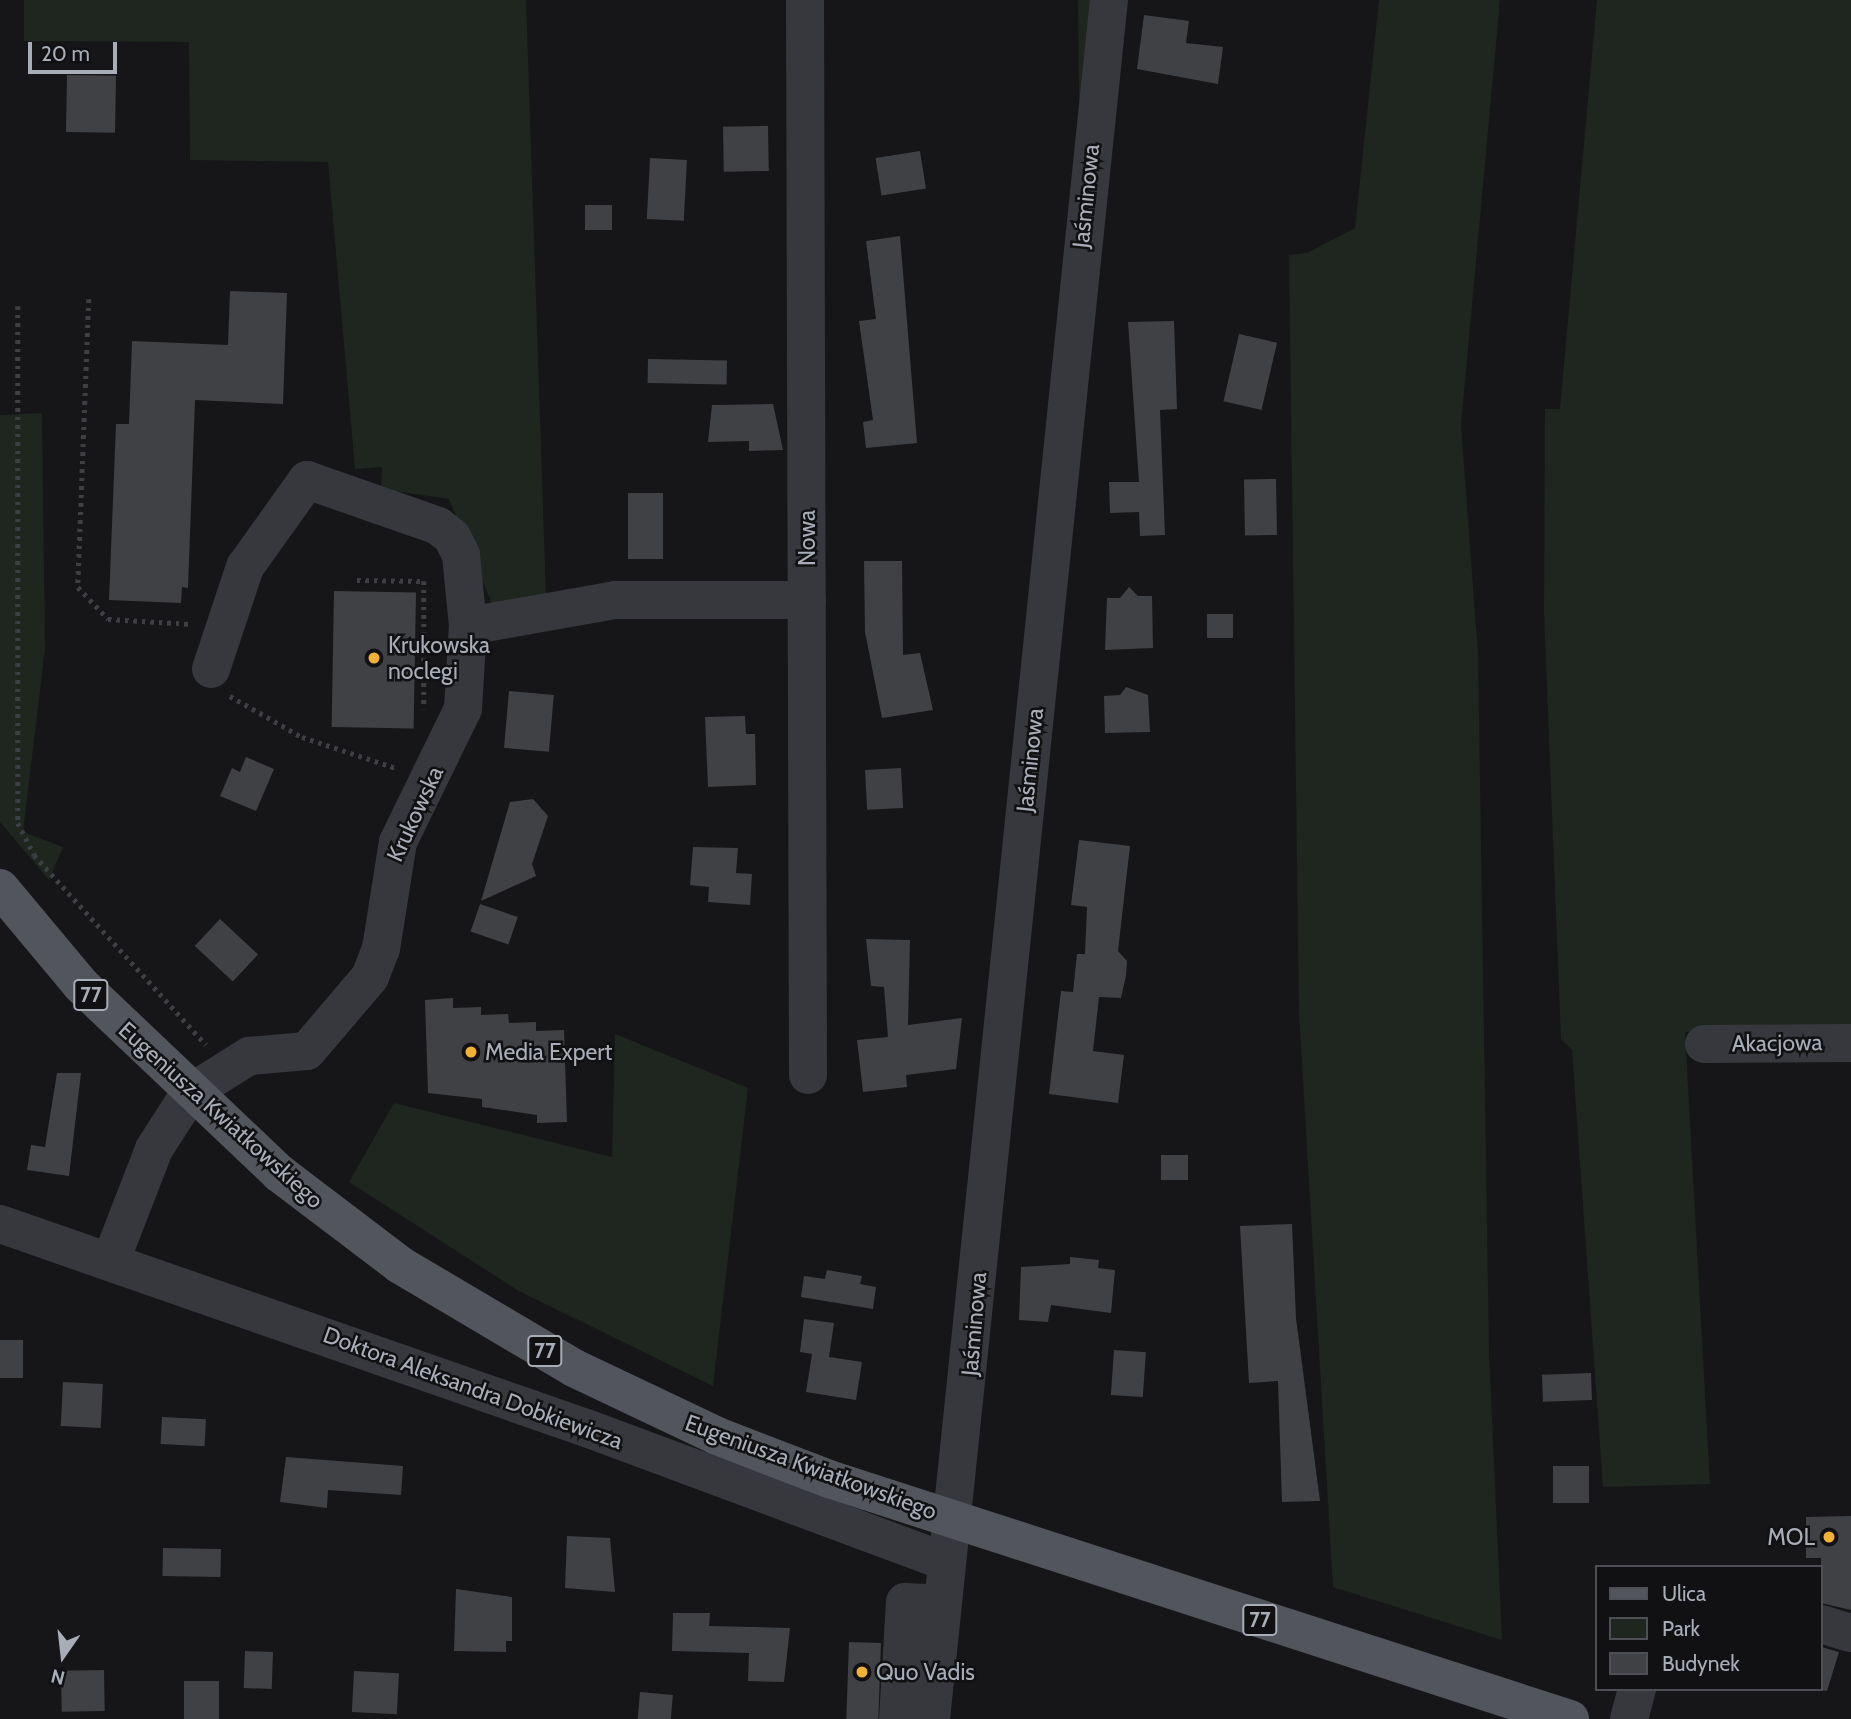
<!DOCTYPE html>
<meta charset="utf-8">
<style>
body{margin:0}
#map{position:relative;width:1851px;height:1719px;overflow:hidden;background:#161618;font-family:Cabin,sans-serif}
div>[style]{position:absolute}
.green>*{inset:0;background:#1e261f}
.building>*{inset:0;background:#404145;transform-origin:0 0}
.path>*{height:4.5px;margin-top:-2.25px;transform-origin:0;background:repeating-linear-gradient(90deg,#3d3f44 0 3.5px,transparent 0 8.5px)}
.minor>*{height:38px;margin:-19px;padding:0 19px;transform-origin:19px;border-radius:19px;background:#37383d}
.major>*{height:38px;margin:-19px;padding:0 19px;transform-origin:19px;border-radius:19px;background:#53555c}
.dots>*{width:19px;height:19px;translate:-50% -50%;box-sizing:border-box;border:4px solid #111113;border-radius:50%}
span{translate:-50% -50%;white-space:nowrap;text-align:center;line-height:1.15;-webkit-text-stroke:5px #111113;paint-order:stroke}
.shield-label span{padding:2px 5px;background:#111113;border:2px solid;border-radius:5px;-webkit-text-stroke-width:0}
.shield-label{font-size:21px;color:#a8adb8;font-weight:700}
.street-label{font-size:23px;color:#a8adb8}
.poi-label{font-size:23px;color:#a8adb8}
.left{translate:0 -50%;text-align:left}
.right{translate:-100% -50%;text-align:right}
.legend{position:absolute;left:1595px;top:1565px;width:228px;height:126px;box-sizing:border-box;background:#111113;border:2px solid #4d4f55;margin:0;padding:9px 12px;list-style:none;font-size:21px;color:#a8adb8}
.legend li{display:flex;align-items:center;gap:14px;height:35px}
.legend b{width:35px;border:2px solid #4d4f55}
.north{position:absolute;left:28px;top:1621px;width:70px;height:70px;-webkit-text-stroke:5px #111113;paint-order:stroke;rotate:194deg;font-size:19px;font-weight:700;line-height:28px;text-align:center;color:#a8adb8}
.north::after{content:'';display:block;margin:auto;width:24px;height:32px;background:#a8adb8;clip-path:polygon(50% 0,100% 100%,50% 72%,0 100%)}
.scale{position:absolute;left:28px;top:42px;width:89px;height:32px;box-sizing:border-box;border:4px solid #a8adb8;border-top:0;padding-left:9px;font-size:21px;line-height:24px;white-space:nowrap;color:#a8adb8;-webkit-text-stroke:5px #111113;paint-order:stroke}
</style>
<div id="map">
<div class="green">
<i style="clip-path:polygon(24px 0,526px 0,546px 598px,494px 609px,449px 499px,381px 489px,382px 467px,355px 469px,328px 162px,190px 160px,189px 42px,24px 41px)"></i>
<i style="clip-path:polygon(1078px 0,1119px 0,1079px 107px)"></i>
<i style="clip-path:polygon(1379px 0,1500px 0,1461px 425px,1478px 654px,1489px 1352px,1502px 1640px,1333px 1587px,1299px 1012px,1289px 255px,1307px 253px,1355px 228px)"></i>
<i style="clip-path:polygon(1597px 0,1851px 0,1851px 1028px,1685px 1032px,1710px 1484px,1603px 1487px,1572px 1050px,1561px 1039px,1544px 611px,1545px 409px,1560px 409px)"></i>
<i style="clip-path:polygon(42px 413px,45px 649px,23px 832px,63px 847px,49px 880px,0 822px,0 415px)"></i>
<i style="clip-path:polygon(615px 1034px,748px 1088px,713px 1386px,519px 1291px,349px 1182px,394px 1103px,612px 1157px)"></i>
</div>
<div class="building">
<i style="clip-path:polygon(1144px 15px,1189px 21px,1186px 43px,1223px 47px,1218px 84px,1137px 69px)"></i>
<i style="left:67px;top:75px;width:49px;height:57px;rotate:1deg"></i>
<i style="left:768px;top:126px;width:45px;height:45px;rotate:89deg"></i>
<i style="left:920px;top:151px;width:38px;height:45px;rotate:81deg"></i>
<i style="left:650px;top:158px;width:37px;height:61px;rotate:3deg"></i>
<i style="left:585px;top:205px;width:27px;height:25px"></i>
<i style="clip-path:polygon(900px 236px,917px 443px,866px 448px,863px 422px,873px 420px,859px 321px,876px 319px,866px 241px)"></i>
<i style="clip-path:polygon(230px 291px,287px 293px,283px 404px,195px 400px,188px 588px,182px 587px,181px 603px,109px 600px,116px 424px,129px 424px,132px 341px,228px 345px)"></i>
<i style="clip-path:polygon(1174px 321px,1177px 409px,1160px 410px,1165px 535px,1140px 536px,1139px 512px,1110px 513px,1109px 482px,1139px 482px,1128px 322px)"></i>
<i style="left:1239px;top:334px;width:39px;height:69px;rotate:13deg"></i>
<i style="left:648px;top:359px;width:79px;height:24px;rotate:1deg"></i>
<i style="clip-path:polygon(773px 404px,783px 450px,749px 451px,749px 441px,708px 442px,712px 405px)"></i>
<i style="left:1276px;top:479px;width:56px;height:32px;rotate:89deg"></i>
<i style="left:663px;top:493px;width:66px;height:35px;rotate:90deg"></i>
<i style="clip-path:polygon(864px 561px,902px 561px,903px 655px,920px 653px,933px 710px,882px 718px,865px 632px)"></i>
<i style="clip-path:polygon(1129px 587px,1138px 596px,1152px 596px,1153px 648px,1105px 650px,1107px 598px,1120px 598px)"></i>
<i style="left:334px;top:591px;width:82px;height:136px;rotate:1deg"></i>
<i style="left:1207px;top:614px;width:26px;height:24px"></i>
<i style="clip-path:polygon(1126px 687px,1148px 695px,1150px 732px,1105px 733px,1104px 696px,1120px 695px)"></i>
<i style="left:509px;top:691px;width:45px;height:57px;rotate:5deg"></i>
<i style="clip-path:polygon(745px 716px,746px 734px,755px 734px,756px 785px,708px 787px,705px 717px)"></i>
<i style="clip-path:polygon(246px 757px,274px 769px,256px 811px,220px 796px,232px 768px,240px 772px)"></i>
<i style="left:901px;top:768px;width:40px;height:36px;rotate:87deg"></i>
<i style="clip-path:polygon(533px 799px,548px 816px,532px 864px,536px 876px,481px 901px,510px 802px)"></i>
<i style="clip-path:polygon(1079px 840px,1130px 846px,1118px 951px,1127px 961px,1126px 976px,1121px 998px,1099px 997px,1093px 1051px,1124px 1055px,1118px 1103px,1049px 1094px,1061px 991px,1073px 992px,1077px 954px,1085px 954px,1087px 907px,1071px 905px)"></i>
<i style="clip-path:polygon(693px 847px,738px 848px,736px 873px,752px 874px,750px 905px,708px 902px,709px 887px,690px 885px)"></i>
<i style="left:480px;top:904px;width:40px;height:29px;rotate:19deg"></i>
<i style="left:220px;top:919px;width:52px;height:37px;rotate:43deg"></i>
<i style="clip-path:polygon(866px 939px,910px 940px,908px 1025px,962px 1018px,956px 1069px,906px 1075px,907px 1087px,863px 1092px,857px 1040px,888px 1037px,884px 987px,871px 986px)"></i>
<i style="clip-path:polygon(453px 998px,453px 1008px,481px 1007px,481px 1015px,508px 1014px,509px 1023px,536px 1022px,536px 1031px,564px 1030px,567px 1122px,537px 1123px,537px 1115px,482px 1107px,482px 1099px,428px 1093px,425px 1000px)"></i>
<i style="clip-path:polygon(57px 1073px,81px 1073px,69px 1176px,27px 1170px,31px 1145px,45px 1147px)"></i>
<i style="left:1161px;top:1155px;width:27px;height:25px"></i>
<i style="clip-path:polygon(1292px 1224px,1296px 1318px,1320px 1501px,1282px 1502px,1278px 1381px,1249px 1383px,1240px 1226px)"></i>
<i style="clip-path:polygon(1070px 1257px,1099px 1260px,1098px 1268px,1115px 1270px,1111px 1313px,1051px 1305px,1048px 1322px,1019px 1320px,1021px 1267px,1070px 1264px)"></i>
<i style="clip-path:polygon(827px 1270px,862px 1276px,860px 1284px,876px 1287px,873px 1309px,801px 1297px,804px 1276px,825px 1279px)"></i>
<i style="clip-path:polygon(804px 1319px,834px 1323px,829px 1357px,862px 1362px,856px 1400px,806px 1392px,812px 1354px,800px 1352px)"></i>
<i style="left:0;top:1340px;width:23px;height:38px"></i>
<i style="left:1114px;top:1350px;width:32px;height:45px;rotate:4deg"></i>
<i style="left:1591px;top:1373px;width:27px;height:49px;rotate:88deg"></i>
<i style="left:63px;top:1382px;width:40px;height:44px;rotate:3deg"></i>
<i style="left:162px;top:1417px;width:44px;height:27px;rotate:3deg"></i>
<i style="clip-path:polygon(286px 1457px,403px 1466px,401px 1495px,328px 1490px,327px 1508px,280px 1502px)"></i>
<i style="left:1553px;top:1466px;width:36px;height:37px"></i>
<i style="clip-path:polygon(1851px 1516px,1851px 1610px,1821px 1603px,1821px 1558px,1806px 1558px,1806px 1517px)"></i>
<i style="clip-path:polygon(567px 1536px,610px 1538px,615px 1592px,565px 1588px)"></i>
<i style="left:163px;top:1548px;width:58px;height:28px;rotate:1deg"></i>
<i style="clip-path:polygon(456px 1589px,512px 1597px,512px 1641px,506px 1641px,506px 1652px,454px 1651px)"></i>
<i style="clip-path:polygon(673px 1613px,710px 1613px,709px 1626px,790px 1628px,784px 1682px,748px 1681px,749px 1653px,672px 1651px)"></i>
<i style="left:849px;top:1642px;width:32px;height:77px;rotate:2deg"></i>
<i style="clip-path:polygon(1821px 1647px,1839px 1652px,1827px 1691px,1821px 1690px)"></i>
<i style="left:245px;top:1651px;width:28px;height:37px;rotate:2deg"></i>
<i style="left:104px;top:1670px;width:41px;height:43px;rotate:89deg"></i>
<i style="left:354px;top:1671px;width:45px;height:41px;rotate:3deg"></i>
<i style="left:184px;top:1681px;width:35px;height:38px"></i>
<i style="left:640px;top:1692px;width:33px;height:27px;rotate:5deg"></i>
</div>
<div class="path">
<i style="left:89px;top:299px;width:288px;rotate:92.2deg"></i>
<i style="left:78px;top:587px;width:44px;rotate:46.8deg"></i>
<i style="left:108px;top:619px;width:83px;rotate:3.4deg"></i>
<i style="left:18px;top:306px;width:517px;rotate:90deg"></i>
<i style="left:18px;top:823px;width:36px;rotate:63deg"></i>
<i style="left:34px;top:855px;width:256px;rotate:47.8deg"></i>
<i style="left:357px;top:580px;width:67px;rotate:0.9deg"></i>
<i style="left:424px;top:581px;width:128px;rotate:90deg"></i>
<i style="left:230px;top:696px;width:83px;rotate:29.7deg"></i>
<i style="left:302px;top:737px;width:99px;rotate:18.3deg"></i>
</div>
<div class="minor">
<i style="left:805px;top:0;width:1075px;rotate:89.84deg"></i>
<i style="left:211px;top:669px;width:108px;rotate:-71.6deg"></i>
<i style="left:245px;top:567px;width:107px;rotate:-54.5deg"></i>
<i style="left:307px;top:480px;width:139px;rotate:19.3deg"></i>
<i style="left:438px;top:526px;width:18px;rotate:38deg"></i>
<i style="left:452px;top:537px;width:20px;rotate:63deg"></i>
<i style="left:461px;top:555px;width:71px;rotate:84.4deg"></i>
<i style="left:1704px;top:1044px;width:147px;rotate:-0.4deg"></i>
<i style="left:0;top:1224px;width:624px;rotate:19.19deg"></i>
<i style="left:589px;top:1429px;width:378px;rotate:20.4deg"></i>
<i style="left:111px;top:1260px;width:119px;rotate:-68.8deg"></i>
<i style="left:154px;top:1149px;width:67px;rotate:-57.3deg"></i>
<i style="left:190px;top:1093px;width:70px;rotate:-32.1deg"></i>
<i style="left:249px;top:1056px;width:58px;rotate:-4.9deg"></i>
<i style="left:307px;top:1051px;width:97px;rotate:-49.6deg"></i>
<i style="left:370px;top:977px;width:30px;rotate:-69deg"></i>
<i style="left:381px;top:949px;width:108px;rotate:-81deg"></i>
<i style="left:398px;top:842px;width:148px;rotate:-64deg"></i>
<i style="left:463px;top:709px;width:83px;rotate:-86.6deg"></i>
<i style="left:468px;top:626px;width:149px;rotate:-10deg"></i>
<i style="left:615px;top:600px;width:192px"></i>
<i style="left:1821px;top:1624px;width:31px;rotate:17deg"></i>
<i style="left:898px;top:1719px;width:117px;rotate:-86.6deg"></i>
<i style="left:905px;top:1602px;width:35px;rotate:3deg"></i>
<i style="left:931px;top:1719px;width:1728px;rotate:-84.09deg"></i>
<i style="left:1629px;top:1719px;width:31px;rotate:-75deg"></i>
</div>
<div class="major">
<i style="left:0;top:888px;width:126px;rotate:50.1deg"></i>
<i style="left:81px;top:985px;width:273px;rotate:43.5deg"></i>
<i style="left:279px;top:1173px;width:152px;rotate:37.2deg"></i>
<i style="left:400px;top:1265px;width:202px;rotate:30.6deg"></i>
<i style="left:574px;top:1368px;width:158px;rotate:25.4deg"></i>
<i style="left:717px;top:1436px;width:120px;rotate:21deg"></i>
<i style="left:829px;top:1479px;width:779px;rotate:17.95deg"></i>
</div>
<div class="dots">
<i style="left:374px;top:658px;background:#f2b134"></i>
<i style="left:471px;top:1052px;background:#f2b134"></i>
<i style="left:1829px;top:1537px;background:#f2b134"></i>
<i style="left:862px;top:1672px;background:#f2b134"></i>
</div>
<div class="shield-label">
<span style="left:91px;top:995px">77</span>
<span style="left:545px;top:1351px">77</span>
<span style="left:1260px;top:1620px">77</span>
</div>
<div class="street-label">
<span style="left:1086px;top:196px;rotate:-84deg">Jaśminowa</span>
<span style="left:807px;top:538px;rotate:-90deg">Nowa</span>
<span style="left:1030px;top:760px;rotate:-84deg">Jaśminowa</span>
<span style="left:415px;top:814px;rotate:-65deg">Krukowska</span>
<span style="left:1777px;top:1043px;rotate:-1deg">Akacjowa</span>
<span style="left:221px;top:1115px;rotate:42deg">Eugeniusza Kwiatkowskiego</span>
<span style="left:974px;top:1324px;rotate:-85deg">Jaśminowa</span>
<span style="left:473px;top:1388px;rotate:20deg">Doktora Aleksandra Dobkiewicza</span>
<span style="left:811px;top:1467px;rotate:20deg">Eugeniusza Kwiatkowskiego</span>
</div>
<div class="poi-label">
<span class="left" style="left:388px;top:658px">Krukowska<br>noclegi</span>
<span class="left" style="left:485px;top:1052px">Media Expert</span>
<span class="right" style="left:1815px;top:1537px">MOL</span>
<span class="left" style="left:876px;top:1672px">Quo Vadis</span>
</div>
<ul class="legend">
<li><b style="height:9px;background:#53555c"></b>Ulica</li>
<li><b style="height:19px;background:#1e261f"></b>Park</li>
<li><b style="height:19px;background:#404145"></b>Budynek</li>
</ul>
<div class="north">N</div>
<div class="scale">20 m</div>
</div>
